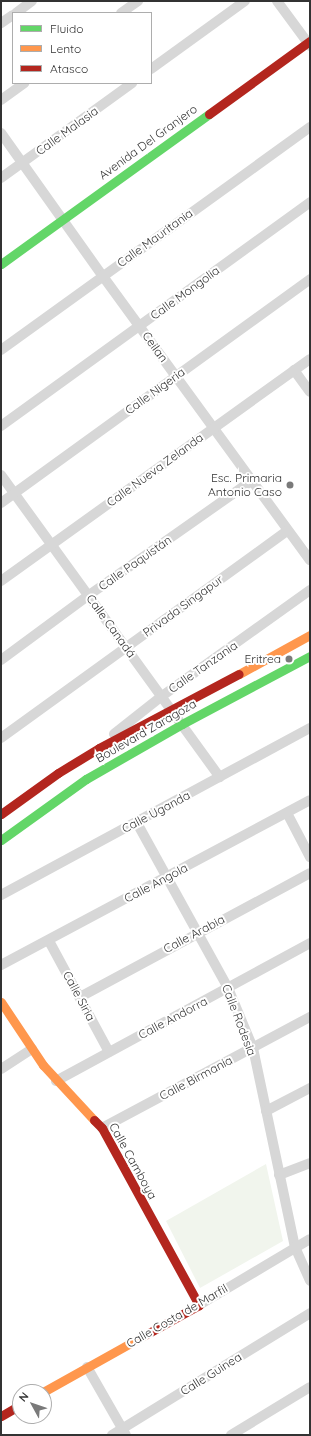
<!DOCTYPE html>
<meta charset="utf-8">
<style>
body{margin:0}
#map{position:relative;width:311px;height:1436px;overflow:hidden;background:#fff;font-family:Quicksand,sans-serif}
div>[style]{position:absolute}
.green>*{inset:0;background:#f1f5ed}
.street>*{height:10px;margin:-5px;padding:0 5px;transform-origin:5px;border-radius:5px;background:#d7d7d7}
.fast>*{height:9px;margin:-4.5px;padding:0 4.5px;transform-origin:4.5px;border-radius:4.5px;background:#63d668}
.slow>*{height:9px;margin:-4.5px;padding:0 4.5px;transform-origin:4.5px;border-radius:4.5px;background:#ff974d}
.jam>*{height:9px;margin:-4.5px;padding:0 4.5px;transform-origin:4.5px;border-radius:4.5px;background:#b3261e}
.dots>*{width:11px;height:11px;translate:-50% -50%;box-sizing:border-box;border:2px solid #fff;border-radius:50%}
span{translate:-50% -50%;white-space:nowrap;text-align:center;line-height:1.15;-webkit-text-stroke:4px #fff;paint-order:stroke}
.street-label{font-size:12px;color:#333}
.poi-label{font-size:12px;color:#333}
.right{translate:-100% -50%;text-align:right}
.frame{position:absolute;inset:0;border:2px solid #333;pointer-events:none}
.legend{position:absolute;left:12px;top:12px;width:140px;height:72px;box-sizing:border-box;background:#fff;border:1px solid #adadad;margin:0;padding:5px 7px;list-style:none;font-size:12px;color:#333}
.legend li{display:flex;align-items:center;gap:8px;height:20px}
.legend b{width:20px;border:1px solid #adadad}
.north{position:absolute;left:12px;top:1384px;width:40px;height:40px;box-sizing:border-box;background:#fff;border:1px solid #adadad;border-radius:50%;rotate:310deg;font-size:11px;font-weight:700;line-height:16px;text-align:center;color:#333}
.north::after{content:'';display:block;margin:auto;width:14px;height:18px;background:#7a7a7a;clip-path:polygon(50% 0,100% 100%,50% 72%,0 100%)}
</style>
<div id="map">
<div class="green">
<i style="clip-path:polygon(266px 1164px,283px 1241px,200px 1288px,166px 1221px)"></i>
</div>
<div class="street">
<i style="left:277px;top:1px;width:56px;rotate:53.7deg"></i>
<i style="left:16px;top:13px;width:20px;rotate:-37deg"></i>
<i style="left:121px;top:13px;width:21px;rotate:-35deg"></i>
<i style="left:1px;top:23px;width:14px;rotate:-34deg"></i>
<i style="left:151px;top:69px;width:116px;rotate:-35.9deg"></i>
<i style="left:1px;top:100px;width:29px;rotate:-36deg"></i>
<i style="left:1px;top:133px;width:174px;rotate:54.6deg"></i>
<i style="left:102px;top:275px;width:353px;rotate:53.9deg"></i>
<i style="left:1px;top:178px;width:162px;rotate:-35.9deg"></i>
<i style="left:1px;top:350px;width:381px;rotate:-35.8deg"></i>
<i style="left:294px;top:370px;width:27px;rotate:54deg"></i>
<i style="left:1px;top:426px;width:382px;rotate:-35.9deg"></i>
<i style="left:1px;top:475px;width:373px;rotate:54.1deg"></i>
<i style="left:1px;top:503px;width:382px;rotate:-35.9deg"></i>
<i style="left:1px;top:581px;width:380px;rotate:-35.7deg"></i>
<i style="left:1px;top:660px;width:109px;rotate:-36.5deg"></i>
<i style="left:89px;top:595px;width:198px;rotate:-35.1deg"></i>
<i style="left:114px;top:734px;width:61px;rotate:-38.4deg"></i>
<i style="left:162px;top:696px;width:182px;rotate:-35.6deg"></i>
<i style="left:1px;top:738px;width:354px;rotate:-35.9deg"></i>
<i style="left:287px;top:813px;width:50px;rotate:62.4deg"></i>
<i style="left:137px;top:823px;width:188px;rotate:61.1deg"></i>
<i style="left:228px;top:988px;width:65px;rotate:67.4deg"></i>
<i style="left:253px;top:1048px;width:203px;rotate:78.1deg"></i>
<i style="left:295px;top:1247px;width:37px;rotate:66deg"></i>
<i style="left:1px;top:895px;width:351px;rotate:-28.4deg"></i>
<i style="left:49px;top:941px;width:126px;rotate:61.6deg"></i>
<i style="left:1px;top:965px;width:350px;rotate:-28.1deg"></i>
<i style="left:80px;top:997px;width:261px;rotate:-28.3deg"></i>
<i style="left:1px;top:1069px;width:37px;rotate:-33deg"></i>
<i style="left:56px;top:1081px;width:289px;rotate:-28.5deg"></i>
<i style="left:266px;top:1111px;width:50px;rotate:-27.6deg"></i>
<i style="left:102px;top:1128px;width:236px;rotate:-28.1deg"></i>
<i style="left:279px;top:1175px;width:33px;rotate:-21deg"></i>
<i style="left:199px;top:1305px;width:129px;rotate:-30.7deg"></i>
<i style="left:87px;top:1367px;width:78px;rotate:60.2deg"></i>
<i style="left:112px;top:1435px;width:233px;rotate:-31.6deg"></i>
<i style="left:231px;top:1435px;width:92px;rotate:-31.3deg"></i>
</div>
<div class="fast">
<i style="left:1px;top:264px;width:256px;rotate:-35.8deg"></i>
<i style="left:1px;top:840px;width:105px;rotate:-35.7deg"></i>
<i style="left:86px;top:779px;width:111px;rotate:-29.8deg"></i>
<i style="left:182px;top:724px;width:145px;rotate:-28deg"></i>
</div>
<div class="slow">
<i style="left:239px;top:674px;width:81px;rotate:-28.8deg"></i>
<i style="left:1px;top:1002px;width:76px;rotate:56.3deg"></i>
<i style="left:43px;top:1065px;width:75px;rotate:47.2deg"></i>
<i style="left:43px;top:1392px;width:117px;rotate:-29.2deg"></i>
</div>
<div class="jam">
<i style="left:209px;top:114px;width:125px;rotate:-35.9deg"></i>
<i style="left:1px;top:814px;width:70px;rotate:-35.7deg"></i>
<i style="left:58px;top:773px;width:48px;rotate:-31.4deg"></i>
<i style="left:99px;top:748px;width:158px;rotate:-27.9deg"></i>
<i style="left:94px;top:1120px;width:11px;rotate:45deg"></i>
<i style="left:102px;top:1128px;width:202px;rotate:61.3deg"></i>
<i style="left:199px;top:1305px;width:62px;rotate:150.9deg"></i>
<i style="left:1px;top:1416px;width:22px;rotate:-30deg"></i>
</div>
<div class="dots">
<i style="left:290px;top:485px;background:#7a7a7a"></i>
<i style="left:289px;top:659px;background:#7a7a7a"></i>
</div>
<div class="street-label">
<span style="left:67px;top:131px;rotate:-36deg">Calle Malasia</span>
<span style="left:148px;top:142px;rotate:-36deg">Avenida Del Granjero</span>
<span style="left:155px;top:238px;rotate:-36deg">Calle Mauritania</span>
<span style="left:185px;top:293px;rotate:-36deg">Calle Mongolia</span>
<span style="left:155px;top:347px;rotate:54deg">Ceilan</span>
<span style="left:155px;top:391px;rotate:-36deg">Calle Nigeria</span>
<span style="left:155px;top:470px;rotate:-36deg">Calle Nueva Zelanda</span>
<span style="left:135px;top:563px;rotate:-35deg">Calle Paquistán</span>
<span style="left:183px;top:606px;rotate:-36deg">Privada Singapur</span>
<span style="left:111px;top:626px;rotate:54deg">Calle Canadá</span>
<span style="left:203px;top:667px;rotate:-35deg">Calle Tanzania</span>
<span style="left:146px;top:731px;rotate:-30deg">Boulevard Zaragoza</span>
<span style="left:156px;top:812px;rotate:-28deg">Calle Uganda</span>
<span style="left:156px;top:883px;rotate:-28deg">Calle Angola</span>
<span style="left:194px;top:934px;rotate:-28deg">Calle Arabia</span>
<span style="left:79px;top:996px;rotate:62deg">Calle Siria</span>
<span style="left:173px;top:1018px;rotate:-28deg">Calle Andorra</span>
<span style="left:239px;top:1020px;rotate:69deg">Calle Rodesia</span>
<span style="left:196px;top:1078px;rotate:-28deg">Calle Birmania</span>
<span style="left:133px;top:1161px;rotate:61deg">Calle Camboya</span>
<span style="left:177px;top:1316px;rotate:-30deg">Calle Costa de Marfil</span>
<span style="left:211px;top:1374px;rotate:-32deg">Calle Guinea</span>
</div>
<div class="poi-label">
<span class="right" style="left:282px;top:485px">Esc. Primaria<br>Antonio Caso</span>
<span class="right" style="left:281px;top:659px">Eritrea</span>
</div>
<div class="frame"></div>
<ul class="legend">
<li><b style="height:5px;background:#63d668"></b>Fluido</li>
<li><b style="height:5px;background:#ff974d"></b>Lento</li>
<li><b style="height:5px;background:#b3261e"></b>Atasco</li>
</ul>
<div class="north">N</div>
</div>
